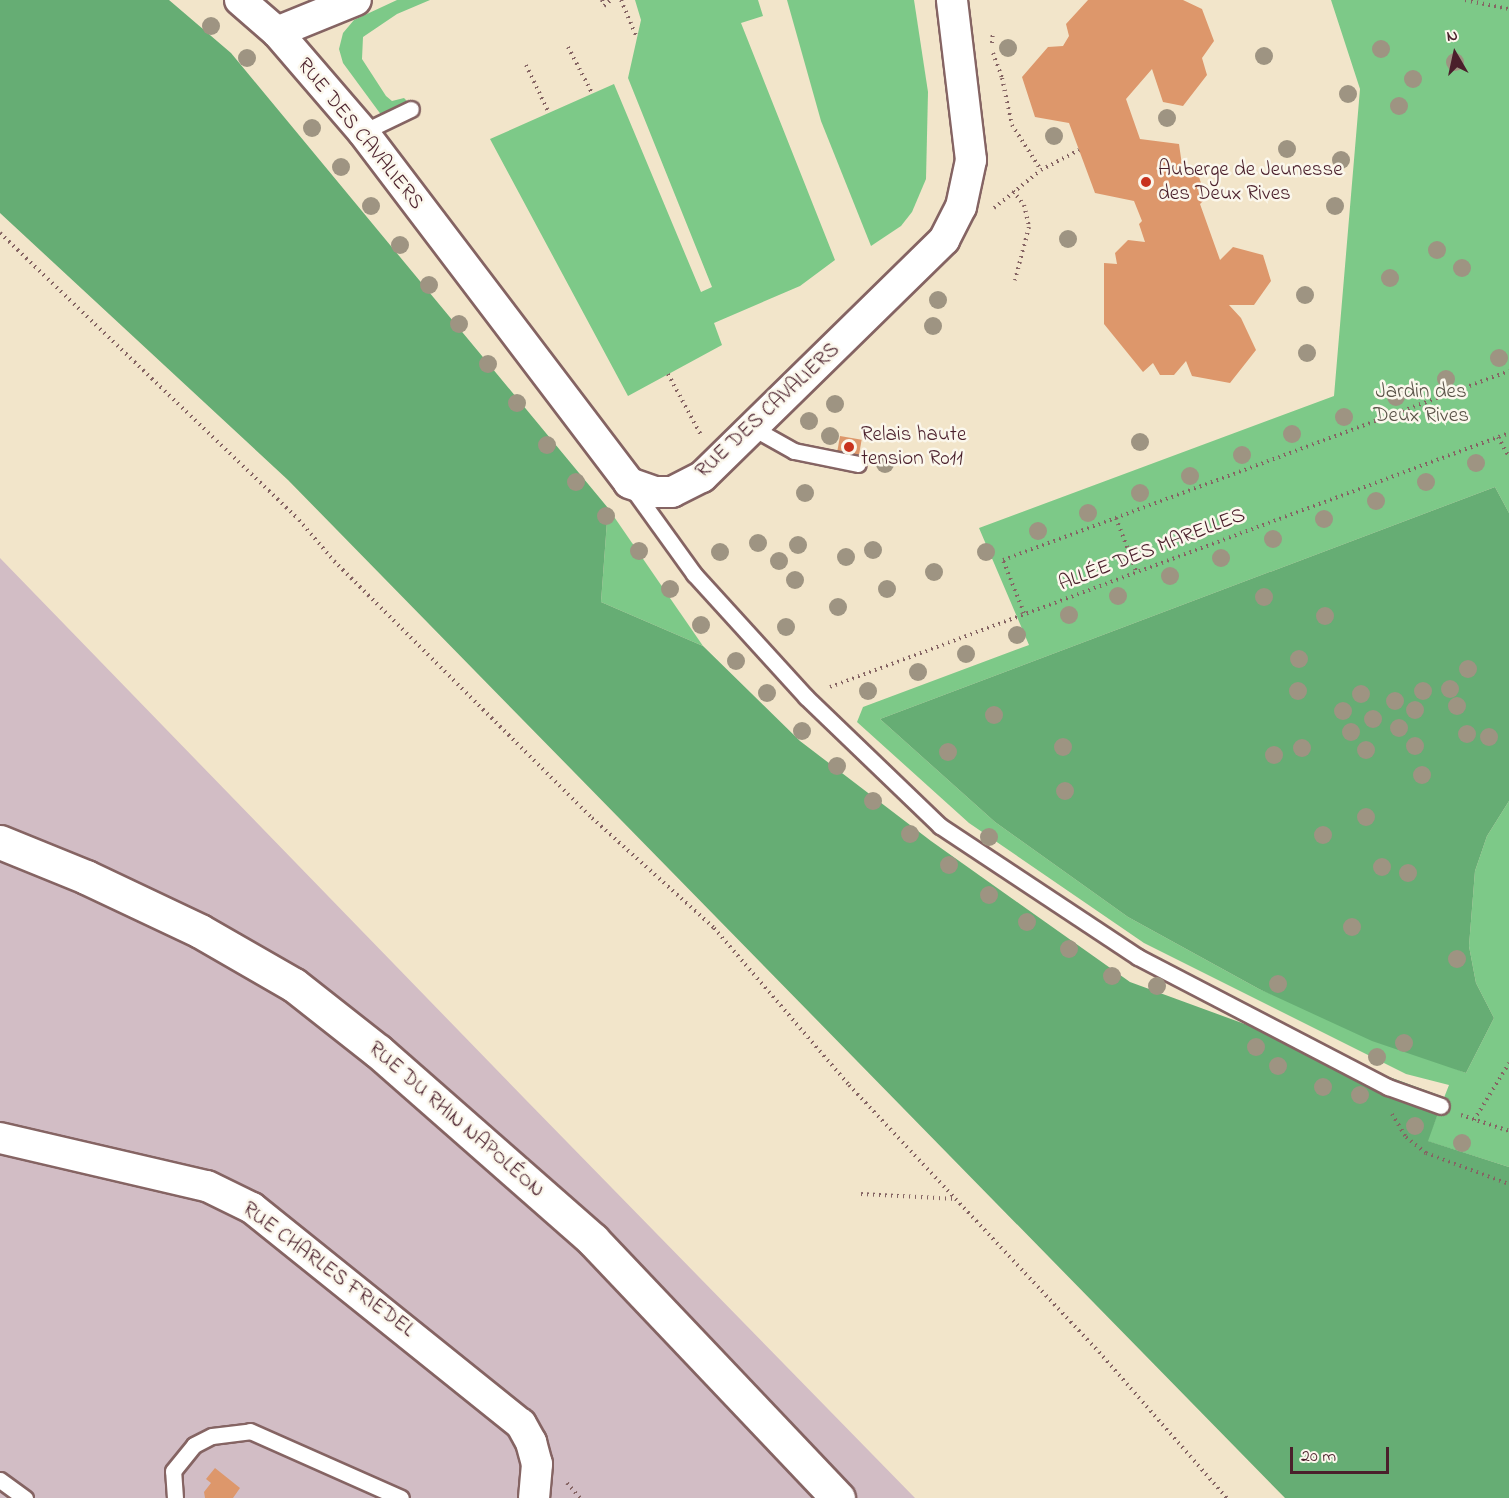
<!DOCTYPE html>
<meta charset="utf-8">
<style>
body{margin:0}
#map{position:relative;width:1509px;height:1498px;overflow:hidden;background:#f2e5ca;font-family:"Indie Flower",sans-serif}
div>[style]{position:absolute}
.industrial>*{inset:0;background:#d2bdc5}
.green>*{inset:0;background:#7dc988}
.forest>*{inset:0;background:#66ad74}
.building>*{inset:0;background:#dd976b;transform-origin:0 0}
.path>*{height:4px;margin-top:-2px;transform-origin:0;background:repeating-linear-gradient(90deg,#856463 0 1.5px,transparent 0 6px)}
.roads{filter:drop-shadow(2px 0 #856463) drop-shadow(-2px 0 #856463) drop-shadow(0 2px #856463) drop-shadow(0 -2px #856463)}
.service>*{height:15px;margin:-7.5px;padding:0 7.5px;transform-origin:7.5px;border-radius:7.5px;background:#fff}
.minor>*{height:30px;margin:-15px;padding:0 15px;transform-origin:15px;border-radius:15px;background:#fff}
.secondary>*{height:33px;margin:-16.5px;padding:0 16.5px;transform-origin:16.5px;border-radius:16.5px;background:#fff}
.trees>*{width:18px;height:18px;margin:-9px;border-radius:50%;background:#9e9482}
.dots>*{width:16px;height:16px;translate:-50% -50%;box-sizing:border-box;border:3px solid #fbf7ec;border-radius:50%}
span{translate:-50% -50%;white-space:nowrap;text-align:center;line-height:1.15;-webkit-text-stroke:5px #fbf7ec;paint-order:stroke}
.street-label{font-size:21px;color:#4a1f2b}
.poi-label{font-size:21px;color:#4a1f2b}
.left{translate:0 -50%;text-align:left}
.park-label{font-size:21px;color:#595247}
.north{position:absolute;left:1425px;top:24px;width:60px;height:60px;-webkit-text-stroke:4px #fbf7ec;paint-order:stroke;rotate:351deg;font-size:16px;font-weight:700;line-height:24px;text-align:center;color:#4a1f2b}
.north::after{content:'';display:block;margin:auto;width:21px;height:27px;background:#4a1f2b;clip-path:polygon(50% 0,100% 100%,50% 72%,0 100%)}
.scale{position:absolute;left:1290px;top:1447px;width:99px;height:27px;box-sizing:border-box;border:3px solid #4a1f2b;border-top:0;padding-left:8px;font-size:18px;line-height:21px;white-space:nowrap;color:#4a1f2b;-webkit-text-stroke:4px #fbf7ec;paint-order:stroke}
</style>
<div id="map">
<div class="industrial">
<i style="clip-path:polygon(0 558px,525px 1099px,915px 1498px,0 1498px)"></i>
</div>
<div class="green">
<i style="clip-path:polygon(397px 0,430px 0,397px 14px,363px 37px,362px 59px,386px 96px,392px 101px,404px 98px,409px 103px,382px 116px,343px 63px,339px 49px,343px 33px,354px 20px)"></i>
<i style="clip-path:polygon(635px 0,758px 0,763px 16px,741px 23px,835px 260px,800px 286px,714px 323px,722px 345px,628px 396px,490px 139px,614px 84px,701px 292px,712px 287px,628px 78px,641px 20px)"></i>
<i style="clip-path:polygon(787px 0,914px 0,928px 92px,926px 179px,912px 212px,901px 226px,871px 246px,821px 121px)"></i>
<i style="clip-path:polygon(1331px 0,1509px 0,1509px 513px,1495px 487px,880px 719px,995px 822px,1128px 917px,1259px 989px,1466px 1073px,1494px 1018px,1476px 983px,1469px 946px,1475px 871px,1487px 836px,1509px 801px,1509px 1167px,1427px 1141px,1449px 1085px,1406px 1074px,1144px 943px,969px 823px,857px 722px,863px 707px,1029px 645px,979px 528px,1334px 396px,1360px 89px)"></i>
<i style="clip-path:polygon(608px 508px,703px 646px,601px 602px)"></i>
</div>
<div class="forest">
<i style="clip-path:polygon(0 0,169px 0,231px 53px,608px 508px,601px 602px,703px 646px,800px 741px,931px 841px,1130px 982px,1444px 1097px,1428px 1141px,1509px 1167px,1509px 1498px,1285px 1498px,288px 480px,0 213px)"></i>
<i style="clip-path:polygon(1495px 487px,1509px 513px,1509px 801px,1487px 836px,1475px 871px,1469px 946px,1476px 983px,1494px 1018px,1466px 1073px,1372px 1041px,1259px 989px,1128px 917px,995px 822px,880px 719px)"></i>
</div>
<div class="building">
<i style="clip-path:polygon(1088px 0,1183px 0,1202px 9px,1214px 41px,1202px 58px,1207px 75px,1183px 106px,1163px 102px,1152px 69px,1126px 99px,1140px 139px,1179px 144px,1182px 165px,1197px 171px,1206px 198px,1200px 204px,1220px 260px,1233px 247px,1263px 255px,1271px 281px,1254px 305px,1229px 305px,1241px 318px,1256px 350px,1230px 383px,1192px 376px,1186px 361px,1174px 375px,1160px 375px,1153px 363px,1143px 372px,1104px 324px,1104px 263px,1117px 264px,1115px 253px,1128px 240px,1145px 242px,1139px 224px,1142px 221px,1134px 201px,1095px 193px,1069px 123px,1035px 117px,1022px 77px,1048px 47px,1063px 46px,1069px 36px,1066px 24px)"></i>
<i style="left:840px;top:436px;width:22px;height:18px;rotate:10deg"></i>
<i style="clip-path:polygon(215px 1468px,240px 1488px,233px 1498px,205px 1498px,204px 1492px,211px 1483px,206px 1479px)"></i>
</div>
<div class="path">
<i style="left:602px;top:0;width:6px;rotate:72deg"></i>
<i style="left:604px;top:6px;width:9px;rotate:-41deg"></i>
<i style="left:621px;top:0;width:41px;rotate:67.2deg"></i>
<i style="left:1465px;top:0;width:45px;rotate:11.6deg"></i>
<i style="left:992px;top:43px;width:11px;rotate:-85deg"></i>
<i style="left:568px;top:47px;width:52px;rotate:62.4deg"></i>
<i style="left:993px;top:53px;width:27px;rotate:70deg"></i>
<i style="left:1002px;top:78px;width:48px;rotate:78deg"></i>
<i style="left:1012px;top:125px;width:54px;rotate:57.2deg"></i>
<i style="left:526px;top:65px;width:53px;rotate:64.4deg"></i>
<i style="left:1013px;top:191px;width:18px;rotate:52deg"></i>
<i style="left:1024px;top:205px;width:23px;rotate:77deg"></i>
<i style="left:1029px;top:227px;width:55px;rotate:104.8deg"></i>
<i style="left:994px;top:208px;width:60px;rotate:-39deg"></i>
<i style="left:1041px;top:170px;width:43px;rotate:-27.8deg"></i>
<i style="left:0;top:233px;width:414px;rotate:43.8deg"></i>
<i style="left:299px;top:520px;width:54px;rotate:49.5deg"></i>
<i style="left:334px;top:561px;width:364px;rotate:44.9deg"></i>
<i style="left:592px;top:818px;width:164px;rotate:42deg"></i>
<i style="left:714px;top:928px;width:207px;rotate:49.3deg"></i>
<i style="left:849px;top:1085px;width:366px;rotate:46.9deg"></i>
<i style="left:1099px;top:1352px;width:194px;rotate:48.8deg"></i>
<i style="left:668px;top:374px;width:69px;rotate:61.6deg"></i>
<i style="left:1498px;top:437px;width:23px;rotate:61deg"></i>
<i style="left:1116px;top:518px;width:57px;rotate:69.3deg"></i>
<i style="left:1024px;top:613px;width:57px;rotate:-111.6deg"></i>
<i style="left:1003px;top:560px;width:540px;rotate:-20.48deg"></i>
<i style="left:830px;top:687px;width:725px;rotate:-20.51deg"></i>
<i style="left:1392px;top:1114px;width:27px;rotate:59deg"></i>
<i style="left:1406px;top:1137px;width:26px;rotate:39deg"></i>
<i style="left:1426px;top:1153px;width:89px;rotate:20.5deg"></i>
<i style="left:1461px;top:1115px;width:51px;rotate:18.4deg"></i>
<i style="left:1474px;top:1120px;width:67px;rotate:-58.4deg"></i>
<i style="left:861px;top:1194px;width:95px;rotate:3deg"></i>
<i style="left:567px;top:1483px;width:20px;rotate:49deg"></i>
</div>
<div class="roads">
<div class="service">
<i style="left:363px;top:132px;width:53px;rotate:-25.6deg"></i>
<i style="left:753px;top:428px;width:47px;rotate:29.3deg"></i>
<i style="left:794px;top:451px;width:65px;rotate:11.5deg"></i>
<i style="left:632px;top:488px;width:106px;rotate:54.2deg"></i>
<i style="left:694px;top:574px;width:166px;rotate:47.7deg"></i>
<i style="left:806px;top:697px;width:186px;rotate:43.9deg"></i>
<i style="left:940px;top:826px;width:237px;rotate:33.5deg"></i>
<i style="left:1138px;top:957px;width:282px;rotate:27.5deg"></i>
<i style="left:1388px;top:1087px;width:56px;rotate:19.7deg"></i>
<i style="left:0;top:1480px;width:31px;rotate:36deg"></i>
<i style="left:175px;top:1498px;width:27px;rotate:-94deg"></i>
<i style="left:173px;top:1471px;width:33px;rotate:-51deg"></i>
<i style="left:194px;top:1445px;width:20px;rotate:-27deg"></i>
<i style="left:212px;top:1436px;width:38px;rotate:-7deg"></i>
<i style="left:250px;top:1431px;width:165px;rotate:23.9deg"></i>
</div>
<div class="minor">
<i style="left:240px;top:0;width:49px;rotate:40.9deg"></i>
<i style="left:277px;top:32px;width:132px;rotate:49.3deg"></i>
<i style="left:363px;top:132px;width:440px;rotate:52.8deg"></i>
<i style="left:629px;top:483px;width:28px;rotate:19deg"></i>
<i style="left:655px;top:492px;width:17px"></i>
<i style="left:672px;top:492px;width:34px;rotate:-27deg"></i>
<i style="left:702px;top:477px;width:339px;rotate:-44.4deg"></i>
<i style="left:944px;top:240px;width:37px;rotate:-63deg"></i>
<i style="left:961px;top:207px;width:48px;rotate:-78deg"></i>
<i style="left:971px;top:160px;width:161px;rotate:-96.8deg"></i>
<i style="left:277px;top:32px;width:85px;rotate:-22.1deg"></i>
<i style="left:0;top:1138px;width:212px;rotate:13.1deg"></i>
<i style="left:207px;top:1186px;width:50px;rotate:26.1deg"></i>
<i style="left:252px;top:1208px;width:345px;rotate:38.8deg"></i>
<i style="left:521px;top:1424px;width:21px;rotate:61deg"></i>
<i style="left:531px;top:1442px;width:23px;rotate:75deg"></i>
<i style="left:537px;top:1464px;width:34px;rotate:95deg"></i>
</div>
<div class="secondary">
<i style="left:0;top:842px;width:93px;rotate:22.1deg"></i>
<i style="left:86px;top:877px;width:126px;rotate:25.3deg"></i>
<i style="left:200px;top:931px;width:108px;rotate:29.9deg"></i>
<i style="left:294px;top:985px;width:107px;rotate:38.2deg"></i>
<i style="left:378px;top:1051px;width:286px;rotate:41.3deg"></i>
<i style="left:593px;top:1240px;width:356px;rotate:46.5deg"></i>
</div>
</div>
<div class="trees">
<i style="left:211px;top:26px"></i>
<i style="left:1008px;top:48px"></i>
<i style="left:1381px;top:49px"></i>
<i style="left:1264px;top:56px"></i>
<i style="left:247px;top:58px"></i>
<i style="left:1455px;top:62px"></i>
<i style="left:1413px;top:79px"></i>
<i style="left:1348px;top:94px"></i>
<i style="left:1399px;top:106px"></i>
<i style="left:1167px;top:118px"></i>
<i style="left:312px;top:128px"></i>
<i style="left:1054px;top:136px"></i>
<i style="left:1287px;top:149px"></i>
<i style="left:1341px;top:160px"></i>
<i style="left:341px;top:167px"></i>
<i style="left:371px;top:206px"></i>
<i style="left:1335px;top:206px"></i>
<i style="left:1068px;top:239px"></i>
<i style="left:400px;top:245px"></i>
<i style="left:1437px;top:250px"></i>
<i style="left:1462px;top:268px"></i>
<i style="left:1390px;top:278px"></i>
<i style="left:429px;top:285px"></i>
<i style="left:1305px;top:295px"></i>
<i style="left:938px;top:300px"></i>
<i style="left:459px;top:324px"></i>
<i style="left:933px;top:326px"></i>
<i style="left:1307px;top:353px"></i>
<i style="left:1499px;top:358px"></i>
<i style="left:488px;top:364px"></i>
<i style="left:1446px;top:379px"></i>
<i style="left:1396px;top:397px"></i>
<i style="left:517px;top:403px"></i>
<i style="left:835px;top:404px"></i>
<i style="left:1344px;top:417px"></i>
<i style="left:809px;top:421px"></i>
<i style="left:1292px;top:434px"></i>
<i style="left:830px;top:436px"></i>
<i style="left:1140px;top:442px"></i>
<i style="left:547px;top:445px"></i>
<i style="left:1242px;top:455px"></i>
<i style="left:1476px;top:463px"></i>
<i style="left:885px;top:464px"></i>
<i style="left:1190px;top:476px"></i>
<i style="left:576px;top:482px"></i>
<i style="left:1426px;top:482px"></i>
<i style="left:805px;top:493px"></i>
<i style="left:1140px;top:493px"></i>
<i style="left:1376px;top:501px"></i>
<i style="left:1088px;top:513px"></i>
<i style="left:606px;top:516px"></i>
<i style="left:1324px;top:519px"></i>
<i style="left:1038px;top:531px"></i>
<i style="left:1273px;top:539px"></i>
<i style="left:758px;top:543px"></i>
<i style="left:798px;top:545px"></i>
<i style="left:873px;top:550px"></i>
<i style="left:639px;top:551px"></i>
<i style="left:720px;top:552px"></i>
<i style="left:986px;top:552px"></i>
<i style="left:846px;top:557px"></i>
<i style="left:1221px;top:558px"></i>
<i style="left:779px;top:561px"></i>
<i style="left:934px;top:572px"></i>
<i style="left:1170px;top:576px"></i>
<i style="left:795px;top:580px"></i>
<i style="left:670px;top:589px"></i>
<i style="left:887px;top:589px"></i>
<i style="left:1118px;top:596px"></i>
<i style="left:1264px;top:597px"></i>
<i style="left:838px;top:607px"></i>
<i style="left:1069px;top:615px"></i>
<i style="left:1325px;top:616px"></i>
<i style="left:701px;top:625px"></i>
<i style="left:786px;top:627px"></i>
<i style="left:1017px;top:635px"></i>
<i style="left:966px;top:654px"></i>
<i style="left:1299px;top:659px"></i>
<i style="left:736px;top:661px"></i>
<i style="left:1468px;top:669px"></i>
<i style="left:918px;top:672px"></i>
<i style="left:1450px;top:689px"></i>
<i style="left:868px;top:691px"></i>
<i style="left:1298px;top:691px"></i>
<i style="left:1423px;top:691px"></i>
<i style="left:767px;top:693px"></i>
<i style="left:1361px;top:694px"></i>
<i style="left:1395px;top:701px"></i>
<i style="left:1457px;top:706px"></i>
<i style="left:1415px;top:710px"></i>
<i style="left:1343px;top:711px"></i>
<i style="left:994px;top:715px"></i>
<i style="left:1373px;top:719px"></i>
<i style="left:1399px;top:728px"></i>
<i style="left:802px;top:731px"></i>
<i style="left:1351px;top:732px"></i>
<i style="left:1467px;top:734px"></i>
<i style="left:1489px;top:737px"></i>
<i style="left:1415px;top:746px"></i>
<i style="left:1063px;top:747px"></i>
<i style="left:1302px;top:748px"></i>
<i style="left:1366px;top:750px"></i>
<i style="left:948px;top:752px"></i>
<i style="left:1274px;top:755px"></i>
<i style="left:837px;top:766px"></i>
<i style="left:1422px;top:775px"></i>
<i style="left:1065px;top:791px"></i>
<i style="left:873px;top:801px"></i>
<i style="left:1366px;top:817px"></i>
<i style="left:910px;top:834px"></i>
<i style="left:1323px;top:835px"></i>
<i style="left:989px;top:837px"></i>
<i style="left:949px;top:865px"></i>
<i style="left:1382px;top:867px"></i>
<i style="left:1408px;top:873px"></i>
<i style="left:989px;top:895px"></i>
<i style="left:1027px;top:922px"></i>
<i style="left:1352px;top:927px"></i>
<i style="left:1069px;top:949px"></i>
<i style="left:1457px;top:959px"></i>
<i style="left:1112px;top:976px"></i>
<i style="left:1278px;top:984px"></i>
<i style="left:1157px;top:986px"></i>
<i style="left:1404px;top:1043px"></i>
<i style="left:1256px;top:1047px"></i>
<i style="left:1377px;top:1057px"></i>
<i style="left:1278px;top:1066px"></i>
<i style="left:1323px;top:1087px"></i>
<i style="left:1360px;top:1095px"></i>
<i style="left:1415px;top:1126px"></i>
<i style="left:1462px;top:1143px"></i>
</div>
<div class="dots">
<i style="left:1146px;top:182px;background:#c8321e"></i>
<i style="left:849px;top:447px;background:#c8321e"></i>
</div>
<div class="street-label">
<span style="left:360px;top:134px;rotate:51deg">RUE DES CAVALIERS</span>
<span style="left:768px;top:411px;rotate:-43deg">RUE DES CAVALIERS</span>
<span style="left:1152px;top:550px;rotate:-21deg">ALLÉE DES MARELLES</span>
<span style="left:456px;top:1120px;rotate:41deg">RUE DU RHIN NAPOLÉON</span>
<span style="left:328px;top:1270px;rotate:37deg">RUE CHARLES FRIEDEL</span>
</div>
<div class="poi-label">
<span class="left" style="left:1158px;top:182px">Auberge de Jeunesse<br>des Deux Rives</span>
<span class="left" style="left:861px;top:447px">Relais haute<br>tension R011</span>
</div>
<div class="park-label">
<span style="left:1421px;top:404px">Jardin des<br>Deux Rives</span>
</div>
<div class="north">N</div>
<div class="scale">20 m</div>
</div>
